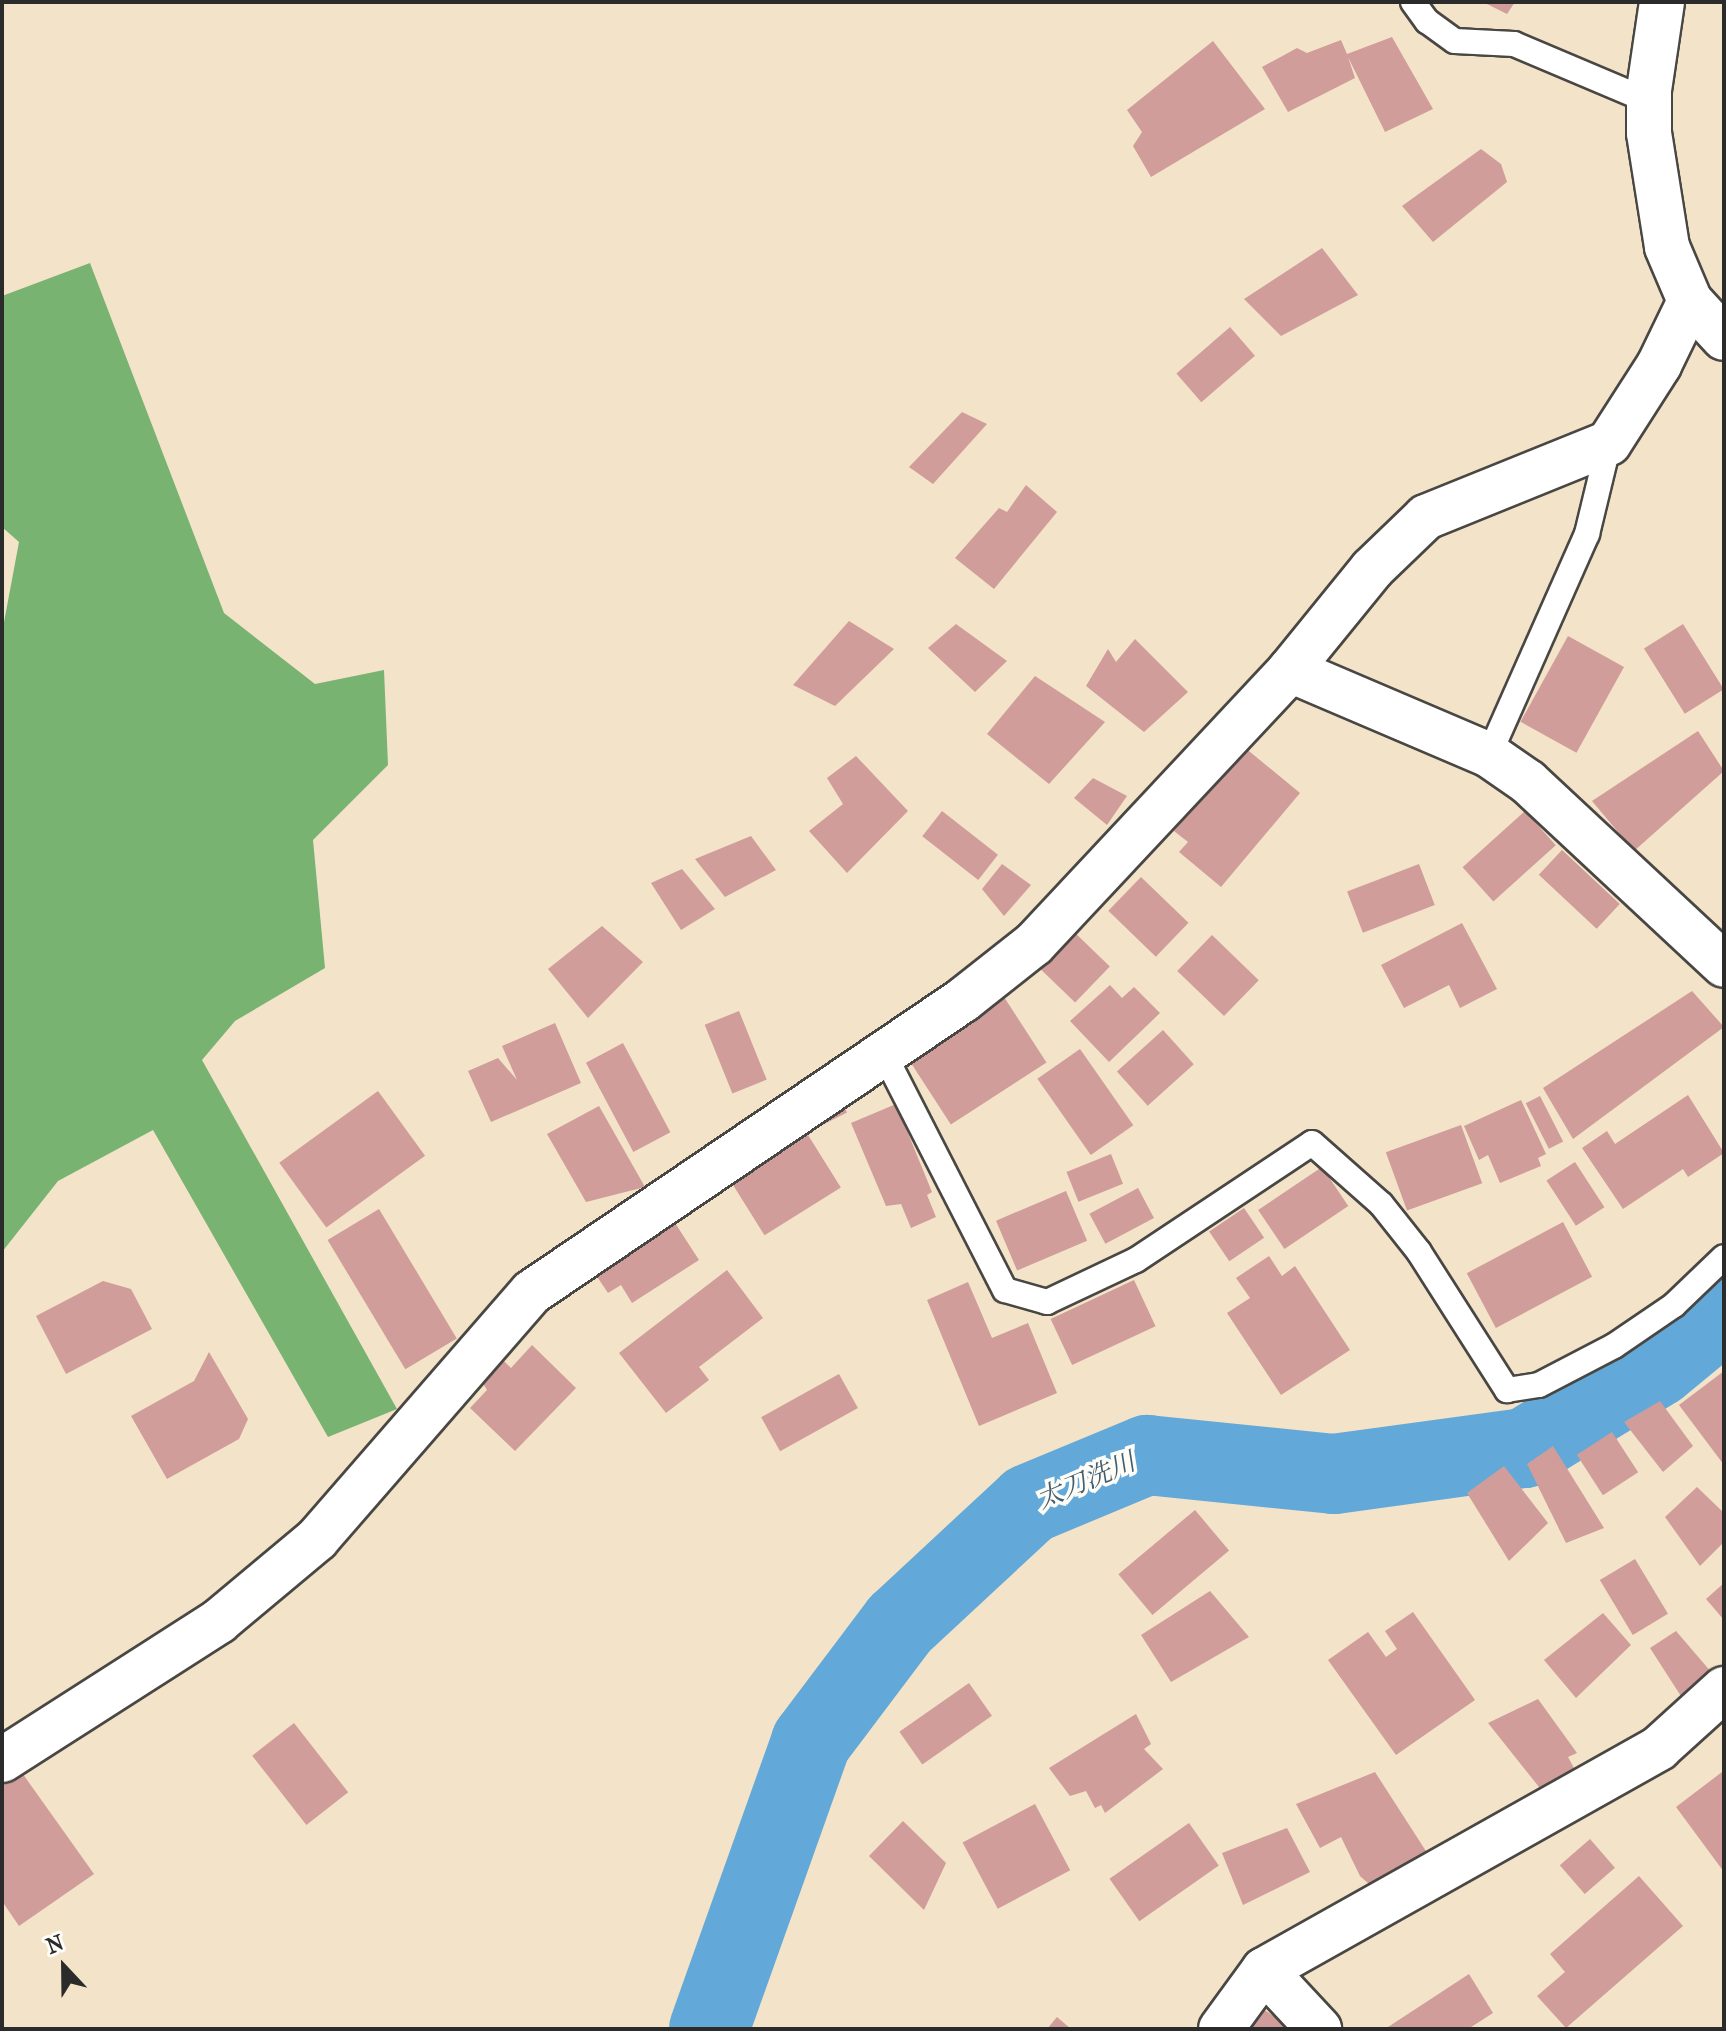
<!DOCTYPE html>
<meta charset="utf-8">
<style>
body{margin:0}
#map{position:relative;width:1726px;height:2031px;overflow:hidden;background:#f3e3c8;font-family:"IM FELL French Canon","Noto Serif JP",serif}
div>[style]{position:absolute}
.forest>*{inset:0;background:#79b372}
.river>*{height:80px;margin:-40px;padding:0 40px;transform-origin:40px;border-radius:40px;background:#62a8d8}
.building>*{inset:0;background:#d09d9a;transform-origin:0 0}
.roads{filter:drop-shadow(2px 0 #494743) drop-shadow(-2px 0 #494743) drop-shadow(0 2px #494743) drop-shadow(0 -2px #494743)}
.service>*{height:24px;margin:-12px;padding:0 12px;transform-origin:12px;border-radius:12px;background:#fff}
.minor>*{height:44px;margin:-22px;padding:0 22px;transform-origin:22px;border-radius:22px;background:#fff}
span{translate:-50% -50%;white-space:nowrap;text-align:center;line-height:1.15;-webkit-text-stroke:7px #fdfcf7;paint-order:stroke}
.water-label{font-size:26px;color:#415d70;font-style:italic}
.frame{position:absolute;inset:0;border:4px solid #2b2b2b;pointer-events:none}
.north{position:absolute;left:24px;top:1927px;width:80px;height:80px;-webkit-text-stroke:6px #fdfcf7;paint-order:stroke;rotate:338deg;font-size:22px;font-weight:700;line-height:32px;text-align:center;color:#2b2b2b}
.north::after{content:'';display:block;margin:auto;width:28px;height:36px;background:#2b2b2b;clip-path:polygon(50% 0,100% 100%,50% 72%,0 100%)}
</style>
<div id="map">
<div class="forest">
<i style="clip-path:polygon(90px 263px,224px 613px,315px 684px,384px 670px,388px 765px,313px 840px,325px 968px,235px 1021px,202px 1060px,397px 1409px,328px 1437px,153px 1130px,58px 1181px,2px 1252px,2px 633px,19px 542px,2px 527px,2px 296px)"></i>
</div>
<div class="river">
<i style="left:709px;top:2029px;width:305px;rotate:-70.4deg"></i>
<i style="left:811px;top:1742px;width:148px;rotate:-53deg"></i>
<i style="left:900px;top:1624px;width:176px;rotate:-42.9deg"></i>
<i style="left:1029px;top:1504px;width:128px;rotate:-22.6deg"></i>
<i style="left:1147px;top:1455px;width:188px;rotate:5.8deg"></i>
<i style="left:1334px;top:1474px;width:193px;rotate:-7.8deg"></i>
<i style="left:1525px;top:1448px;width:155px;rotate:-31.5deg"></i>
<i style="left:1657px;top:1367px;width:87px;rotate:-39.4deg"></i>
</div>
<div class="building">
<i style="clip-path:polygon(1483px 2px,1515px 2px,1507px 14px)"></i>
<i style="clip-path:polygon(1392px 37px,1433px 109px,1385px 132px,1348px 57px,1355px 78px,1288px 112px,1262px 67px,1297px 48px,1307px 53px,1341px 40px,1347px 54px)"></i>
<i style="clip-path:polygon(1213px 41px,1265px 109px,1151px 177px,1133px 146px,1142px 132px,1127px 110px)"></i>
<i style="clip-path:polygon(1481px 149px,1501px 164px,1507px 182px,1433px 242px,1402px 206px)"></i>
<i style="clip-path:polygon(1322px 248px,1358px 295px,1281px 336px,1244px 299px)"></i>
<i style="left:1230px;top:327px;width:38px;height:71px;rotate:49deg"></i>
<i style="clip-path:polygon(962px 412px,987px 424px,933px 484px,909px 467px)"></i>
<i style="clip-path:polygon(1026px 485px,1057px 512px,994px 589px,955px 558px,999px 508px,1007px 512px)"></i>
<i style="clip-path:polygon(849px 621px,894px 649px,835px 706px,793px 685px)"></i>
<i style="clip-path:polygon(956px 624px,1007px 661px,975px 692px,928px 648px)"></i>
<i style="left:1683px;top:624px;width:77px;height:46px;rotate:58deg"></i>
<i style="left:1568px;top:636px;width:64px;height:98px;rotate:29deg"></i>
<i style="clip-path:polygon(1135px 639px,1188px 692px,1144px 732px,1086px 686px,1108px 649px,1116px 662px)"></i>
<i style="clip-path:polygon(1035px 676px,1105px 722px,1049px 784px,987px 734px)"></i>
<i style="clip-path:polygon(1698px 731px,1724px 771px,1634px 851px,1592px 801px)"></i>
<i style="clip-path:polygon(1244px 747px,1300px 793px,1221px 887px,1179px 852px,1188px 842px,1174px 831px)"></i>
<i style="clip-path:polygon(856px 756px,908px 811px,847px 873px,809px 831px,843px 804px,827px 778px)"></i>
<i style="clip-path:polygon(1093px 778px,1127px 796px,1107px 825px,1074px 798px)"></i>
<i style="left:942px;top:811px;width:71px;height:32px;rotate:38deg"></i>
<i style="left:1525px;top:811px;width:46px;height:84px;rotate:48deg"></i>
<i style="clip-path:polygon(751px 836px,776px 870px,725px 897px,695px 859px)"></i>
<i style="left:1562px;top:850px;width:79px;height:34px;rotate:43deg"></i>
<i style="clip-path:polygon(1002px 864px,1031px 885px,1004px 916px,982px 889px)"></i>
<i style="left:1419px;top:864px;width:44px;height:77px;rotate:69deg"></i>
<i style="clip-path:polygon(682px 869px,715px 909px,681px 930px,651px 883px)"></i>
<i style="left:1141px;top:877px;width:66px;height:47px;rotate:44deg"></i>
<i style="clip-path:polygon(1462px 923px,1497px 989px,1460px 1008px,1449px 985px,1404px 1008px,1381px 965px)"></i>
<i style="clip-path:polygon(602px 926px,643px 962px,588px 1018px,548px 969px)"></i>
<i style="left:1071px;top:929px;width:54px;height:50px;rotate:44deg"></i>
<i style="left:1212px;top:935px;width:65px;height:50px;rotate:44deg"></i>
<i style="clip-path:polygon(1110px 985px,1122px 998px,1134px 987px,1160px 1013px,1109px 1062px,1070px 1021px)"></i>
<i style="clip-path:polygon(1692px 991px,1724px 1027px,1573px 1139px,1543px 1088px)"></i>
<i style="left:1004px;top:997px;width:78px;height:114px;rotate:57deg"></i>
<i style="left:739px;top:1011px;width:74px;height:37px;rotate:68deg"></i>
<i style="clip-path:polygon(555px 1023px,581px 1083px,491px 1122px,468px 1071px,498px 1058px,517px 1080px,502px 1046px)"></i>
<i style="left:1163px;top:1030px;width:46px;height:62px;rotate:48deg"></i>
<i style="left:623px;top:1043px;width:101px;height:42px;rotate:62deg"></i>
<i style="left:1080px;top:1049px;width:93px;height:52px;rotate:55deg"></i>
<i style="left:378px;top:1091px;width:80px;height:122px;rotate:54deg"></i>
<i style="left:837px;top:1093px;width:22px;height:27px;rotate:63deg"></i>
<i style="clip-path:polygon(1688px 1095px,1724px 1153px,1688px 1177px,1683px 1169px,1623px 1209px,1582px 1148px,1607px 1131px,1615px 1144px)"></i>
<i style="left:1540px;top:1096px;width:51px;height:16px;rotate:63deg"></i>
<i style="clip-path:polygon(1521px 1100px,1546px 1154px,1538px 1158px,1541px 1166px,1500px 1183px,1488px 1155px,1479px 1160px,1464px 1126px)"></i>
<i style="clip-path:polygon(896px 1104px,932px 1192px,927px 1195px,936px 1217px,911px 1228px,901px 1204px,886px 1206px,851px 1123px)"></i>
<i style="clip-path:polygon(599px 1106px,645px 1187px,586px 1202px,547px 1134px)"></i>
<i style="left:1461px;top:1125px;width:62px;height:80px;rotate:70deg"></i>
<i style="left:808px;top:1135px;width:62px;height:90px;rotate:58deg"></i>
<i style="left:1111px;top:1154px;width:32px;height:48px;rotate:68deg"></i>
<i style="left:1575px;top:1162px;width:54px;height:34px;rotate:57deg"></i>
<i style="left:1322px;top:1167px;width:47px;height:77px;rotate:56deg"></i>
<i style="left:1138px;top:1188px;width:34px;height:55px;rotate:62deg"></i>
<i style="left:1066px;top:1191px;width:54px;height:76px;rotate:67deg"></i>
<i style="left:1244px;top:1208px;width:36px;height:42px;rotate:56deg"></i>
<i style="left:379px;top:1209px;width:151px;height:60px;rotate:59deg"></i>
<i style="left:1563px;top:1222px;width:62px;height:109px;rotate:62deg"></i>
<i style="clip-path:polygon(675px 1223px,699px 1260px,632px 1303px,621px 1285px,608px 1293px,590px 1266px,631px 1239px,649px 1241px)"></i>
<i style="clip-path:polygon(1269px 1256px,1282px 1276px,1295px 1266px,1350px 1350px,1281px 1395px,1227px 1313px,1250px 1298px,1236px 1278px)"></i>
<i style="clip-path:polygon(727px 1270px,763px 1318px,699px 1367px,709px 1380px,666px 1413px,619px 1353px)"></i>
<i style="left:1134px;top:1280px;width:51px;height:92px;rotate:65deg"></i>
<i style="clip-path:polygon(103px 1281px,131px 1289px,152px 1329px,66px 1374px,36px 1316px)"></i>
<i style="clip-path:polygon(968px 1282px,992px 1338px,1028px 1323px,1057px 1393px,979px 1426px,927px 1300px)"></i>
<i style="clip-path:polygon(532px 1345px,576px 1388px,515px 1451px,470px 1408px,487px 1390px,478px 1375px,497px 1354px,511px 1368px)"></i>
<i style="clip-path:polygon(209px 1352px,248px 1419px,239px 1439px,167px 1479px,131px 1416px,194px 1381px)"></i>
<i style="clip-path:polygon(1724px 1371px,1724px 1465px,1679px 1405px)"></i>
<i style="left:839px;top:1374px;width:39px;height:89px;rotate:61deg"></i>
<i style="clip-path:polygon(1660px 1401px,1693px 1446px,1663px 1472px,1624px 1422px)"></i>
<i style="left:1612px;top:1432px;width:48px;height:42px;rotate:57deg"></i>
<i style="clip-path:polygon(1553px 1446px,1604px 1528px,1566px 1543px,1527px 1464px)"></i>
<i style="clip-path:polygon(1504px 1466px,1548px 1523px,1509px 1561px,1467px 1493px)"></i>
<i style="clip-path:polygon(1697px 1487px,1724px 1513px,1724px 1542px,1700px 1566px,1665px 1517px)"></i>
<i style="left:1195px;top:1510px;width:53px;height:100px;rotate:50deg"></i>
<i style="left:1635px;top:1559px;width:64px;height:41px;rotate:59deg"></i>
<i style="clip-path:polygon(1724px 1583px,1724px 1620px,1706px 1599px)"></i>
<i style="clip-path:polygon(1210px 1591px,1249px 1637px,1171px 1682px,1141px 1635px)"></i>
<i style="clip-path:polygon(1413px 1612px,1475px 1700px,1396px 1755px,1328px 1660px,1368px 1632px,1386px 1657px,1397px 1649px,1385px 1631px)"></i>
<i style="clip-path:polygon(1603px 1613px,1631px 1645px,1576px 1698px,1544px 1660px)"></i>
<i style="clip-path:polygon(1676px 1631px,1718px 1680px,1688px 1707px,1650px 1648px)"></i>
<i style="left:969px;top:1683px;width:40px;height:85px;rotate:55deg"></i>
<i style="clip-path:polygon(1538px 1699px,1577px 1753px,1568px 1757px,1581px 1781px,1547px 1797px,1488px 1723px)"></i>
<i style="clip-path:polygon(1136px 1714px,1151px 1744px,1144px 1749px,1163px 1769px,1105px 1813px,1101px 1805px,1095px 1808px,1086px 1791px,1070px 1796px,1049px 1768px)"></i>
<i style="left:294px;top:1723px;width:88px;height:53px;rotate:52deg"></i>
<i style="clip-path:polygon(20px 1770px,94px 1874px,19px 1926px,2px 1901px,2px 1783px)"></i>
<i style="clip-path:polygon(1375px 1772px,1433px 1862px,1378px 1892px,1360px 1876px,1341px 1837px,1320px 1848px,1296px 1804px)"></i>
<i style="clip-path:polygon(1722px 1772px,1724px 1775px,1724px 1872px,1676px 1807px)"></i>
<i style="left:1035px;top:1804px;width:75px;height:82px;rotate:62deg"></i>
<i style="clip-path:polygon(903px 1821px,946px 1863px,924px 1910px,869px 1856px)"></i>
<i style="left:1189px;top:1823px;width:52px;height:97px;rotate:55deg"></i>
<i style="clip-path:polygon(1287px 1828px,1310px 1872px,1243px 1905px,1222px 1853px)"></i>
<i style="left:1590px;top:1839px;width:38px;height:40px;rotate:49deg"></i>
<i style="clip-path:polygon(1639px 1876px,1683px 1926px,1566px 2028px,1537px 1996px,1565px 1972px,1550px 1954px)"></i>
<i style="clip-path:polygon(1469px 1974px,1493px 2013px,1468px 2029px,1385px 2029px)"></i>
<i style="clip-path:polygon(1263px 2009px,1293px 2029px,1250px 2029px)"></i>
<i style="clip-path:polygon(1057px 2017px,1071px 2029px,1047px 2029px)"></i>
</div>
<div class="roads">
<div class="service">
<i style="left:1413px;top:2px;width:24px;rotate:54deg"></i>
<i style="left:1427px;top:21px;width:34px;rotate:36deg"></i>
<i style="left:1455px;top:41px;width:59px;rotate:2.9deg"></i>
<i style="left:1514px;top:44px;width:147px;rotate:22.9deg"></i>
<i style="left:1489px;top:755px;width:242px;rotate:-66.1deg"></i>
<i style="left:1587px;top:534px;width:94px;rotate:-76.4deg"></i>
<i style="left:884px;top:1054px;width:265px;rotate:62.9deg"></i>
<i style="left:1005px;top:1290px;width:44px;rotate:15.9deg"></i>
<i style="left:1047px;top:1302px;width:98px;rotate:-25.3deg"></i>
<i style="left:1136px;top:1260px;width:211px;rotate:-33.6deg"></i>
<i style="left:1312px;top:1143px;width:92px;rotate:41.5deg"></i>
<i style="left:1381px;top:1204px;width:61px;rotate:51.6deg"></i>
<i style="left:1419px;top:1252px;width:164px;rotate:57.5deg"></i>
<i style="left:1507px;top:1390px;width:32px;rotate:-9deg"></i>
<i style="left:1539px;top:1385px;width:85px;rotate:-27.5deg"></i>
<i style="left:1614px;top:1346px;width:73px;rotate:-34.3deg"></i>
<i style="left:1674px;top:1305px;width:69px;rotate:-43.8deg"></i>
</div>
<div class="minor">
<i style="left:1662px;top:2px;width:89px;rotate:98.4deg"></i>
<i style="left:1649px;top:90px;width:43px;rotate:90deg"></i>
<i style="left:1649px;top:133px;width:115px;rotate:81deg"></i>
<i style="left:1667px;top:247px;width:59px;rotate:66.9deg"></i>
<i style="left:1690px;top:301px;width:50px;rotate:47.4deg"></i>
<i style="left:1290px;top:670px;width:216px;rotate:23.1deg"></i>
<i style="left:1489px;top:755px;width:47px;rotate:34.7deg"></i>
<i style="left:1528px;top:782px;width:268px;rotate:43deg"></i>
<i style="left:2px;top:1760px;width:258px;rotate:-32.6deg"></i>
<i style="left:219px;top:1621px;width:128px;rotate:-39.9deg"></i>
<i style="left:317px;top:1539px;width:327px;rotate:-49deg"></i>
<i style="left:532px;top:1292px;width:521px;rotate:-34.12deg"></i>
<i style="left:963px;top:1000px;width:90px;rotate:-38.3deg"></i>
<i style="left:1034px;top:944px;width:375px;rotate:-46.9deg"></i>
<i style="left:1290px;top:670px;width:130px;rotate:-50.9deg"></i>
<i style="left:1372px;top:569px;width:75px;rotate:-43.9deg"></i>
<i style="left:1426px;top:517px;width:197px;rotate:-22deg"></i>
<i style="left:1609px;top:443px;width:93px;rotate:-57.3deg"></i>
<i style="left:1659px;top:365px;width:71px;rotate:-64.2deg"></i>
<i style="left:1264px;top:1970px;width:81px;rotate:47deg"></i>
<i style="left:1221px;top:2029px;width:73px;rotate:-53.9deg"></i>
<i style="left:1264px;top:1970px;width:453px;rotate:-29.3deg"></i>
<i style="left:1659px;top:1748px;width:88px;rotate:-42.2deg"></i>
</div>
</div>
<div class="water-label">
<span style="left:1086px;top:1481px;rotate:-23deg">太刀洗川</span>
</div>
<div class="frame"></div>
<div class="north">N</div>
</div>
